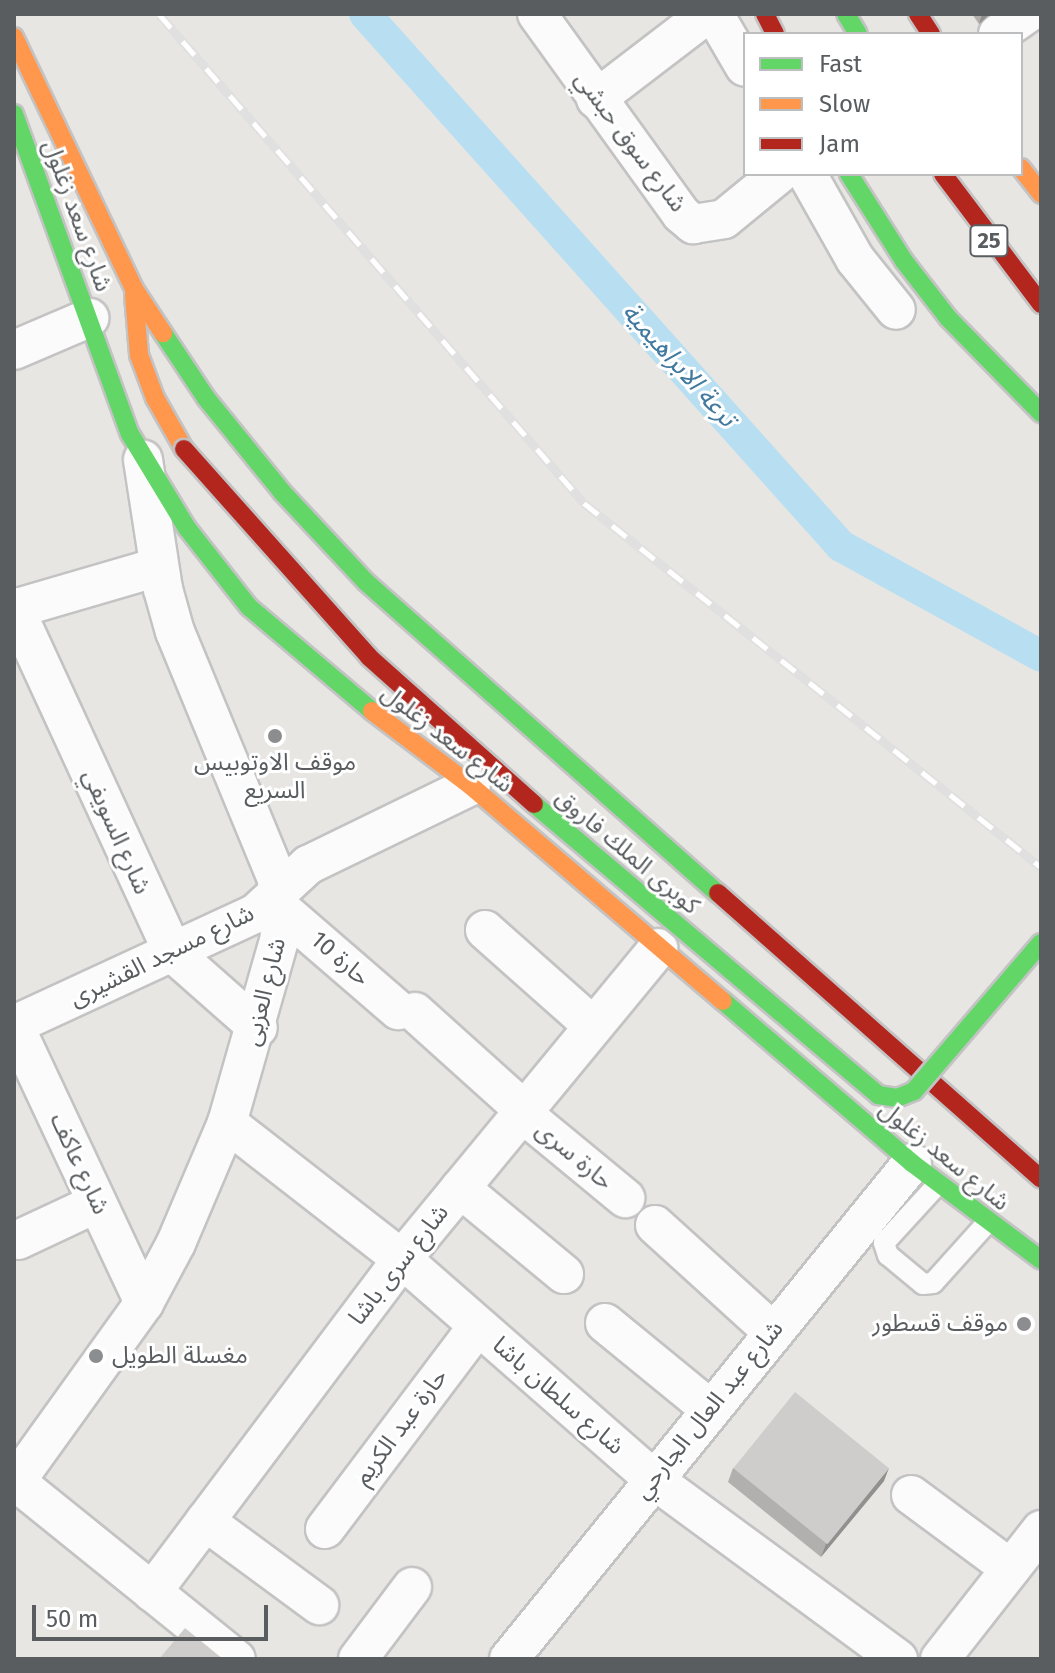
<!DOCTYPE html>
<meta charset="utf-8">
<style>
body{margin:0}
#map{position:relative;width:1055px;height:1673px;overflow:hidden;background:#e8e6e3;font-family:"Fira Sans","Noto Sans Arabic",sans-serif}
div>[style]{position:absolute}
.canal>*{height:32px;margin:-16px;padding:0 16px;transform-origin:16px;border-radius:16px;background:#b8dff1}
.roads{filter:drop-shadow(2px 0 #c4c3c4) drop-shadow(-2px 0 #c4c3c4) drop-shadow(0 2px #c4c3c4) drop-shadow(0 -2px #c4c3c4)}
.lane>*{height:20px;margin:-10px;padding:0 10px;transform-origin:10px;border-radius:10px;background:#fcfbfb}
.street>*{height:38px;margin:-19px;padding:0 19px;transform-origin:19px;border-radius:19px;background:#fcfbfb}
.fast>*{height:18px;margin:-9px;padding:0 9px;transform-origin:9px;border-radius:9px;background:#63d668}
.slow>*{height:18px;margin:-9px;padding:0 9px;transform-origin:9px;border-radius:9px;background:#ff974d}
.jam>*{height:18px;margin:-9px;padding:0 9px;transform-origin:9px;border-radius:9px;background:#b3261e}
.rail>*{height:9px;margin-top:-4.5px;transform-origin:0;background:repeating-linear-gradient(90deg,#fff 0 18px,#e0e0e0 0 36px);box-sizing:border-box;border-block:2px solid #e0e0e0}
.bridges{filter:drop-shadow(2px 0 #c3c3c4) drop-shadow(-2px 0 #c3c3c4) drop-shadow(0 2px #c3c3c4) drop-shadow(0 -2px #c3c3c4)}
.fast-bridge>*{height:18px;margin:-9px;padding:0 9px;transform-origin:9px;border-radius:9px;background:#63d668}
.jam-bridge>*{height:18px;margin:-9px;padding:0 9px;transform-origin:9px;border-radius:9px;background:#b3261e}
.wall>*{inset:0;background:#b2b0af}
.shaded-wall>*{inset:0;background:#91908f}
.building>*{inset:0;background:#cfcdcc;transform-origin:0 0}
.dots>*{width:22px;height:22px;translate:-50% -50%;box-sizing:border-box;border:4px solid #fff;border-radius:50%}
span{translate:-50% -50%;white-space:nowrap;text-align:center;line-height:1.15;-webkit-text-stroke:6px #fff;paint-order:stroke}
.shield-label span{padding:2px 6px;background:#fff;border:2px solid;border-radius:6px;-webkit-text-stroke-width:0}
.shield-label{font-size:22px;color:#595d60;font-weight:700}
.street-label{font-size:24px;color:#595d60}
.poi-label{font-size:24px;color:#595d60}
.right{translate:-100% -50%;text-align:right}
.left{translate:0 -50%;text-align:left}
.water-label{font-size:26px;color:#41799f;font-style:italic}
.frame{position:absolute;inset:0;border:16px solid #595d60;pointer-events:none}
.legend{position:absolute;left:743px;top:32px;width:280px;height:144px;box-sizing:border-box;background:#fff;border:2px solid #bdbebf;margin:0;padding:10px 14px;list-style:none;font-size:24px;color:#595d60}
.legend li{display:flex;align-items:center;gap:16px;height:40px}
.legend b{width:40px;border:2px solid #bdbebf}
.scale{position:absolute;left:32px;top:1605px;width:236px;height:36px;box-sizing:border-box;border:4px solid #595d60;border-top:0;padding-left:10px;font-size:24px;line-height:28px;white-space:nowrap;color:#595d60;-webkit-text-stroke:6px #fff;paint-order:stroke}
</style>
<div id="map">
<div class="canal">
<i style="left:365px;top:14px;width:714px;rotate:48.18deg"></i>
<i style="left:841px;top:546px;width:228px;rotate:28.8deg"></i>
</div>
<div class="roads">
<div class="lane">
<i style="left:938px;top:1184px;width:80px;rotate:132.5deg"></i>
<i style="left:884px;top:1243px;width:13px;rotate:72deg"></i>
<i style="left:888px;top:1255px;width:45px;rotate:39.6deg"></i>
<i style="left:923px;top:1284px;width:10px;rotate:-6deg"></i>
<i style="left:933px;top:1283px;width:81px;rotate:-48deg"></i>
</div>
<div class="street">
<i style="left:537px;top:14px;width:246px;rotate:54.2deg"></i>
<i style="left:681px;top:214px;width:16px;rotate:40deg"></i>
<i style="left:693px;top:224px;width:31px;rotate:-9deg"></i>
<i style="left:724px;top:219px;width:71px;rotate:-39.3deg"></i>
<i style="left:714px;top:14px;width:61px;rotate:59.7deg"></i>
<i style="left:998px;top:34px;width:35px;rotate:-35deg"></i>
<i style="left:596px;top:99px;width:140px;rotate:-37.4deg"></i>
<i style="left:807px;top:174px;width:98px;rotate:60.5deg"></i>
<i style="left:855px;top:259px;width:65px;rotate:51.2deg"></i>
<i style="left:14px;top:350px;width:82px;rotate:-23.1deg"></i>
<i style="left:14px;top:607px;width:381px;rotate:65.3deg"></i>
<i style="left:173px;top:953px;width:113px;rotate:41.4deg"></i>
<i style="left:14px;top:609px;width:150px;rotate:-16.3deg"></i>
<i style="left:281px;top:909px;width:155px;rotate:40.8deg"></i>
<i style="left:485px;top:930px;width:144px;rotate:41.6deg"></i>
<i style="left:415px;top:1012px;width:147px;rotate:42deg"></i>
<i style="left:14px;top:1025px;width:267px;rotate:-24.8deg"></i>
<i style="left:256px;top:913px;width:71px;rotate:-42.7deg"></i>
<i style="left:308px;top:865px;width:181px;rotate:-25.9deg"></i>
<i style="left:14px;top:1025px;width:307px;rotate:64.9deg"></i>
<i style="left:522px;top:1113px;width:134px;rotate:39.5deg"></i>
<i style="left:227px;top:1123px;width:222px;rotate:37.9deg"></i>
<i style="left:402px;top:1259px;width:334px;rotate:41.2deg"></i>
<i style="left:653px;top:1479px;width:304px;rotate:36.3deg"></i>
<i style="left:460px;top:1188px;width:135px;rotate:39.6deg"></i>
<i style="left:655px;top:1225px;width:159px;rotate:42.2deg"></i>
<i style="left:18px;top:1240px;width:87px;rotate:-25.1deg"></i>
<i style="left:605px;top:1323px;width:136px;rotate:39.3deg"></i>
<i style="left:14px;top:1474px;width:19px;rotate:54deg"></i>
<i style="left:25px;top:1489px;width:271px;rotate:38.9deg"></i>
<i style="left:14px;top:1484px;width:223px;rotate:-54.3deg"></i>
<i style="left:144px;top:1303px;width:68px;rotate:-61.9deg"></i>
<i style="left:176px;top:1243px;width:130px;rotate:-67deg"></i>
<i style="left:227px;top:1123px;width:193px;rotate:-74.1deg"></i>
<i style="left:280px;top:937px;width:58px;rotate:-93deg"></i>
<i style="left:277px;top:879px;width:267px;rotate:-112.4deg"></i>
<i style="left:175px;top:632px;width:45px;rotate:-105.6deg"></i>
<i style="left:163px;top:589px;width:131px;rotate:-98.8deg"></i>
<i style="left:911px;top:1495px;width:124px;rotate:36.5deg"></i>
<i style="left:205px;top:1521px;width:142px;rotate:36.4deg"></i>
<i style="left:325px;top:1529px;width:254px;rotate:-53deg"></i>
<i style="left:152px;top:1592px;width:416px;rotate:-53.1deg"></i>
<i style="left:402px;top:1259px;width:403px;rotate:-50.5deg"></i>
<i style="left:358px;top:1659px;width:90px;rotate:-53.1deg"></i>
<i style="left:509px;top:1659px;width:639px;rotate:-50.91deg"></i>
<i style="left:940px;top:1659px;width:164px;rotate:-51.9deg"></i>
</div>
<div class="fast">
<i style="left:846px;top:14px;width:23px;rotate:59deg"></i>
<i style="left:14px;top:114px;width:340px;rotate:70.1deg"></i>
<i style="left:130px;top:434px;width:110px;rotate:58.8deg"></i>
<i style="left:187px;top:528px;width:100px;rotate:51.9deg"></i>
<i style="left:249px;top:607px;width:161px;rotate:40.2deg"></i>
<i style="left:849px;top:174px;width:103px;rotate:57.7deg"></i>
<i style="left:904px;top:261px;width:73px;rotate:52.2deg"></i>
<i style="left:949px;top:319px;width:132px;rotate:45.6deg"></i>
<i style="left:163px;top:333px;width:78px;rotate:56.5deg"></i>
<i style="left:206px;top:398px;width:121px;rotate:51deg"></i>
<i style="left:282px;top:492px;width:123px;rotate:47deg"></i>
<i style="left:366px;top:582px;width:470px;rotate:41.5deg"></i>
<i style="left:723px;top:1001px;width:249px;rotate:40.6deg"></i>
<i style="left:912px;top:1163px;width:161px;rotate:36.9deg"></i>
</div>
<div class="slow">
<i style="left:14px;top:37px;width:279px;rotate:64.5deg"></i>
<i style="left:134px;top:289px;width:53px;rotate:56.6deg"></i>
<i style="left:1021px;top:168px;width:33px;rotate:52deg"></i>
<i style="left:134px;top:295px;width:60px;rotate:85.2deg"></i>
<i style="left:139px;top:355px;width:46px;rotate:69.6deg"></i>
<i style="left:155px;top:398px;width:59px;rotate:60.4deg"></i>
<i style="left:372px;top:711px;width:124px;rotate:37.1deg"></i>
<i style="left:471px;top:786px;width:331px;rotate:40.5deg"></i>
</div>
<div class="jam">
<i style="left:765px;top:14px;width:22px;rotate:63deg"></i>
<i style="left:918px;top:14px;width:24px;rotate:57deg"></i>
<i style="left:943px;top:174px;width:163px;rotate:53deg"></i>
<i style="left:718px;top:893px;width:431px;rotate:41.5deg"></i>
</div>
</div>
<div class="rail">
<i style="left:159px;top:14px;width:648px;rotate:49.01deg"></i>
<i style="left:584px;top:503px;width:584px;rotate:38.54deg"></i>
</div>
<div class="bridges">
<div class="fast-bridge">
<i style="left:534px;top:804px;width:451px;rotate:40.2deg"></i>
<i style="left:878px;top:1095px;width:19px;rotate:9deg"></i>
<i style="left:897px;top:1098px;width:18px;rotate:-22deg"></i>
<i style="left:914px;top:1091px;width:195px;rotate:-49.4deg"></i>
</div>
<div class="jam-bridge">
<i style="left:184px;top:449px;width:278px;rotate:48.3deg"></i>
<i style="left:369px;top:657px;width:221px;rotate:41.7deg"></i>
</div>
</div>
<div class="wall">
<i style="clip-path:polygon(972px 14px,990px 14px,979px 24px)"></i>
<i style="clip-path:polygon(733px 1468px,884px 1481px,821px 1557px,728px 1482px)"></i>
</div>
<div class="shaded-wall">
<i style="clip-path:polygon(982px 14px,990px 14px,979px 24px)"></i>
<i style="clip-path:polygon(889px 1468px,884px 1481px,821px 1557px,826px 1544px)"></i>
</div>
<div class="building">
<i style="left:795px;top:1392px;width:121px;height:98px;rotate:39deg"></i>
<i style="clip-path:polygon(185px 1628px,223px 1659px,159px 1659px)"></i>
</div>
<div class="dots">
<i style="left:275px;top:736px;background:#8b8d8e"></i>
<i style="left:1024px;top:1324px;background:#8b8d8e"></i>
<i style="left:96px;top:1356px;background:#8b8d8e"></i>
</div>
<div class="shield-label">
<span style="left:989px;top:241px">25</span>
</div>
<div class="street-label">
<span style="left:630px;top:142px;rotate:53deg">شارع سوق حبشي</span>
<span style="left:77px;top:216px;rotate:70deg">شارع سعد زغلول</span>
<span style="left:447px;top:739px;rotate:38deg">شارع سعد زغلول</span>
<span style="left:116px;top:832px;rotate:66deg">شارع السويفي</span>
<span style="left:627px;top:852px;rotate:40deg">كوبرى الملك فاروق</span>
<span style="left:162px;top:956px;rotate:-26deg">شارع مسجد القشيرى</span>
<span style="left:340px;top:959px;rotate:41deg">حارة 10</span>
<span style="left:265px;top:992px;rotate:-76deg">شارع العزبى</span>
<span style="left:574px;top:1156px;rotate:40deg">حارة سرى</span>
<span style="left:944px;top:1156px;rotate:39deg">شارع سعد زغلول</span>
<span style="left:79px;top:1164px;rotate:65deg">شارع عاكف</span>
<span style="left:399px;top:1265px;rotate:-52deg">شارع سرى باشا</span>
<span style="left:558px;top:1396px;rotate:41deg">شارع سلطان باشا</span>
<span style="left:709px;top:1410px;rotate:-51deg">شارع عبد العال الجارحي</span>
<span style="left:401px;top:1427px;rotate:-53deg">حارة عبد الكريم</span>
</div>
<div class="poi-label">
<span style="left:275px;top:777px">موقف الاوتوبيس<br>السريع</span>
<span class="right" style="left:1008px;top:1324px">موقف قسطور</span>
<span class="left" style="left:112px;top:1356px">مغسلة الطويل</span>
</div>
<div class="water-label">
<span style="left:679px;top:365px;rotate:48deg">ترعة الابراهيمية</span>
</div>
<div class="frame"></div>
<ul class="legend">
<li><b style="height:10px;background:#63d668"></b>Fast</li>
<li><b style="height:10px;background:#ff974d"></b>Slow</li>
<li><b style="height:10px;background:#b3261e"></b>Jam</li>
</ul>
<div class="scale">50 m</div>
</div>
